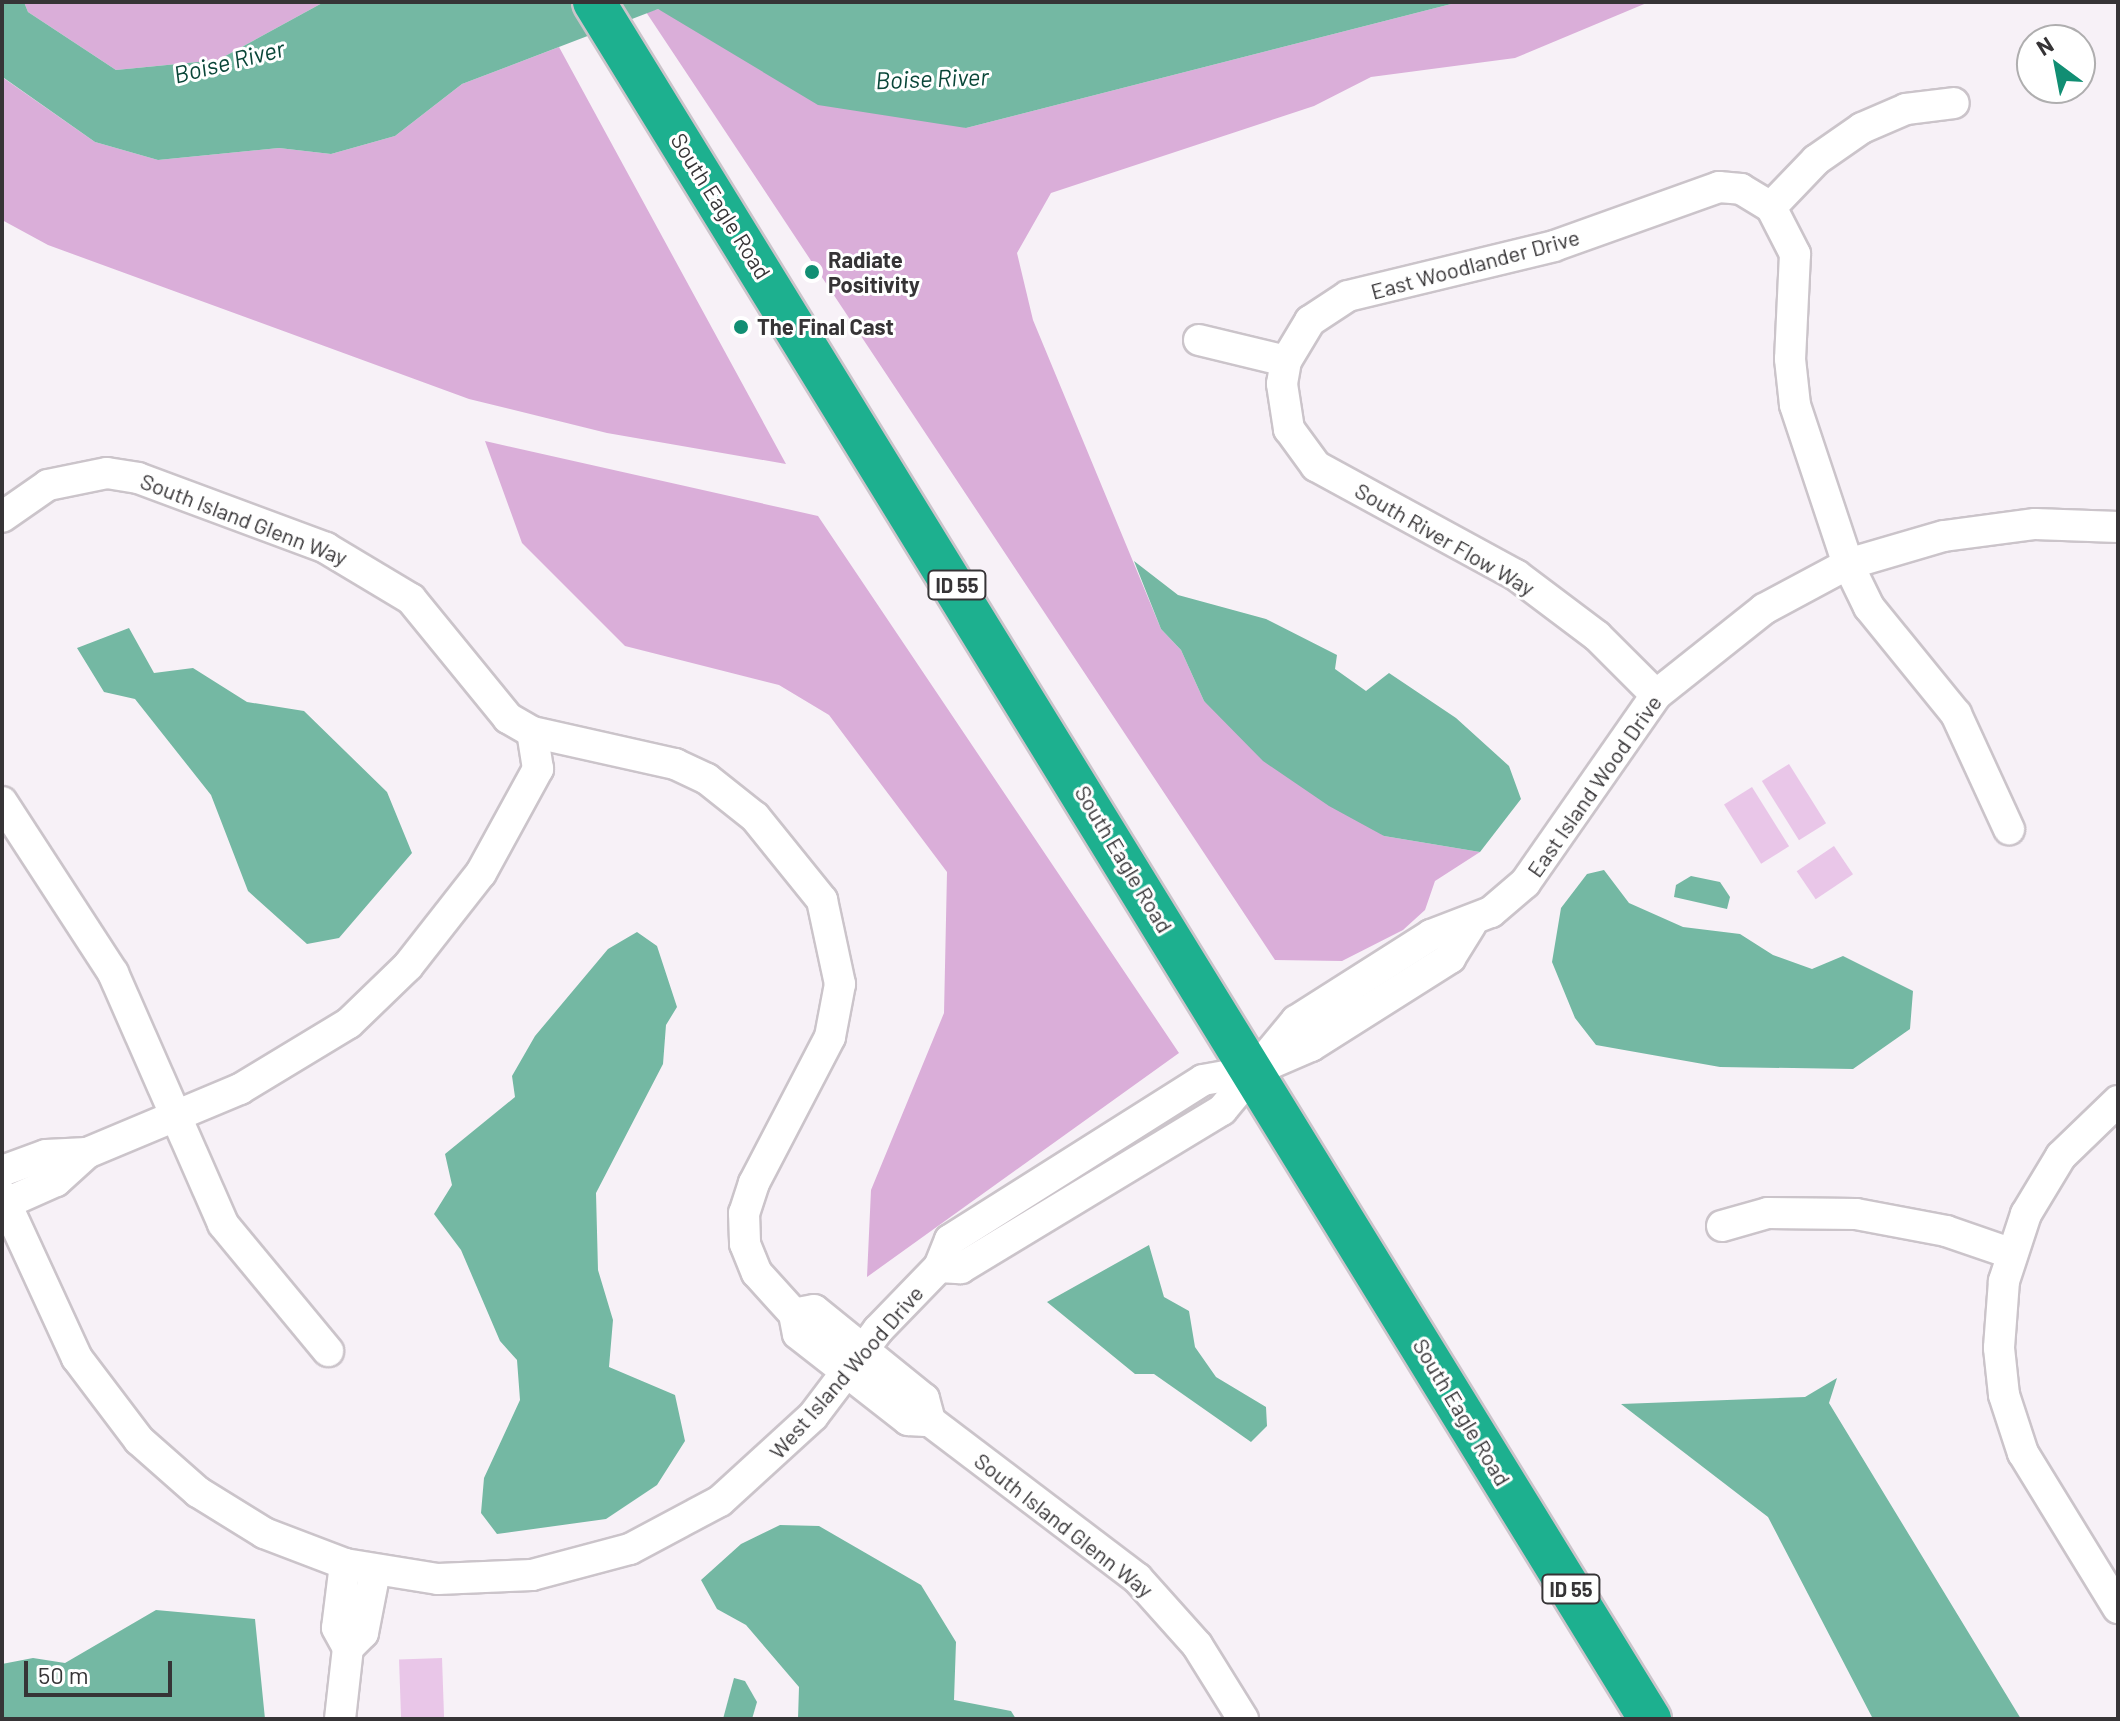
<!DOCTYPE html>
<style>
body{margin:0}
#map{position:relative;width:2120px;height:1721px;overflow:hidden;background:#f7f1f7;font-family:Barlow,sans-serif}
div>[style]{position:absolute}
.green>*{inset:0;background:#e9c6e8;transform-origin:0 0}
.forest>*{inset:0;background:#daaed9}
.water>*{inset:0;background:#74b8a3}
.roads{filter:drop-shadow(2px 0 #cbc4ca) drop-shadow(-2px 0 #cbc4ca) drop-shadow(0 2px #cbc4ca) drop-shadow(0 -2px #cbc4ca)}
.minor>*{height:30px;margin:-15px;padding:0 15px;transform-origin:15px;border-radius:15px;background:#fff}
.highway>*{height:42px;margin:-21px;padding:0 21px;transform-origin:21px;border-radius:21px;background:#1db08f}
.dots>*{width:22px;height:22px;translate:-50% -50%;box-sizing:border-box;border:4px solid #fff;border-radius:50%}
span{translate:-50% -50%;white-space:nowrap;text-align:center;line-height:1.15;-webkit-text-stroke:6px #fff;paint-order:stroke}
.shield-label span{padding:2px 6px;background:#fff;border:2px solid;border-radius:6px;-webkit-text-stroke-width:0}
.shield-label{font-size:20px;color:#363436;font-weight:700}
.street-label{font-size:22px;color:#363436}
.poi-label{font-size:22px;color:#363436;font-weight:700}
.left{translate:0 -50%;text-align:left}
.water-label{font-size:24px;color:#094638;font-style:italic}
.frame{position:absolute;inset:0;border:4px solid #363436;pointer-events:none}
.north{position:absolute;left:2016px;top:24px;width:80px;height:80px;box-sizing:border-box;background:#fff;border:2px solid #afaeaf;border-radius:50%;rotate:328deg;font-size:22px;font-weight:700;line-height:32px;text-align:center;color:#363436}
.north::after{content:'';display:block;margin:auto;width:28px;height:36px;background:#118e73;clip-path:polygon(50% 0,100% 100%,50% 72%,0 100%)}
.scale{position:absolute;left:24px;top:1661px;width:148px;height:36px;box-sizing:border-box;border:4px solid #363436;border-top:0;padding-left:10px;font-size:24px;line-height:28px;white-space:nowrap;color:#363436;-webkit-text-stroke:6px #fff;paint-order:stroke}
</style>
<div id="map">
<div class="green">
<i style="left:1789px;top:764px;width:70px;height:32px;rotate:58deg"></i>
<i style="left:1752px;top:787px;width:70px;height:33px;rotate:58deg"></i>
<i style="left:1834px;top:846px;width:34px;height:45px;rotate:56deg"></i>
<i style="left:442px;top:1658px;width:61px;height:43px;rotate:88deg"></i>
</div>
<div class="forest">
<i style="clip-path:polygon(24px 2px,324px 2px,218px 60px,116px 70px,28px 12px)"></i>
<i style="clip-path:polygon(1459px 2px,1649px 2px,1515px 58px,1371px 77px,1314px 106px,1051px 193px,1017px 253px,1033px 320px,1161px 629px,1181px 650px,1204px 701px,1384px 836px,1480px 852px,1435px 881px,1425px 910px,1403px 930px,1342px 961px,1275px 960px,646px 12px,658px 9px,966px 128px)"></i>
<i style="clip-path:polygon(559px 47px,786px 464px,607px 433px,469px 399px,48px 245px,2px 220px,2px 77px,95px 142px,158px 160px,279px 148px,331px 154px,395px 136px,462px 84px)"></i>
<i style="clip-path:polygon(485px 441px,818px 516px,1179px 1053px,867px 1277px,871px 1190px,944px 1013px,947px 872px,829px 715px,779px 685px,625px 646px,522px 543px)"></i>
</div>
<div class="water">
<i style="clip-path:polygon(2px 2px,24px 2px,28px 12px,116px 70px,218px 60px,324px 2px,1459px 2px,966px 128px,818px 105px,658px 9px,462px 84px,395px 136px,331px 154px,279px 148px,158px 160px,95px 142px,4px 78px)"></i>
<i style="clip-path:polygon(1134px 561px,1178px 595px,1266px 619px,1337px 655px,1335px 669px,1366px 691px,1389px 673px,1456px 718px,1509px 766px,1521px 799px,1480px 852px,1384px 836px,1329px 806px,1263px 761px,1204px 701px,1181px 650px,1161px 629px)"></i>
<i style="clip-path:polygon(129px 628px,154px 673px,193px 668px,247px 702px,304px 711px,387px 792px,412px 853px,339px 938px,307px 944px,248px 891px,211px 795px,135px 699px,104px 692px,77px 648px)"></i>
<i style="clip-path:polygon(1604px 870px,1629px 903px,1683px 927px,1740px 934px,1773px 955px,1812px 969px,1843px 956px,1913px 991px,1910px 1029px,1853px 1069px,1720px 1067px,1596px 1045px,1575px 1018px,1552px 962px,1561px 908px,1587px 874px)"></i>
<i style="clip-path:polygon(1691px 876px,1720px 882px,1730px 897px,1727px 909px,1674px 897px,1676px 885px)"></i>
<i style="clip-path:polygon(637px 932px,657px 946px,677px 1007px,666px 1025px,663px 1064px,596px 1193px,598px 1270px,613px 1320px,609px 1367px,675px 1395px,685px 1441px,657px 1485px,606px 1519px,497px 1534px,481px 1513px,484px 1478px,520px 1400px,517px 1360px,500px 1341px,461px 1250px,434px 1214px,452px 1185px,445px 1154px,515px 1097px,512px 1076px,535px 1036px,608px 949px)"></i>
<i style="clip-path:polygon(1149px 1245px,1164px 1297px,1189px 1311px,1195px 1347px,1216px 1377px,1266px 1407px,1267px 1426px,1251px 1442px,1154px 1374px,1135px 1374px,1047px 1302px)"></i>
<i style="clip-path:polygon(1837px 1378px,1829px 1403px,2021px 1719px,1873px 1719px,1768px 1517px,1621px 1404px,1805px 1397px)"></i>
<i style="clip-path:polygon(780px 1525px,819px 1526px,921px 1585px,956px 1642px,954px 1700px,1011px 1711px,1016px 1719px,798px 1719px,799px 1687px,746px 1625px,717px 1609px,701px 1580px,741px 1544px)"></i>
<i style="clip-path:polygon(156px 1610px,255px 1619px,265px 1719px,2px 1719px,2px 1664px,33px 1658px,65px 1663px)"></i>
<i style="clip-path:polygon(734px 1678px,745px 1681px,757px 1702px,752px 1719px,723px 1719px)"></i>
</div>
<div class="roads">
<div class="minor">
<i style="left:1771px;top:207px;width:65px;rotate:-46.2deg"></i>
<i style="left:1816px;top:160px;width:56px;rotate:-34.8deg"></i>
<i style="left:1862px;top:128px;width:48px;rotate:-23.4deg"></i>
<i style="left:1906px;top:109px;width:48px;rotate:-7.1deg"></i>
<i style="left:1199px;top:340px;width:89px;rotate:13.6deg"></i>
<i style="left:1286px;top:361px;width:47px;rotate:-59deg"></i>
<i style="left:1310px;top:321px;width:45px;rotate:-33.3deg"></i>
<i style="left:1348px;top:296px;width:212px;rotate:-13.6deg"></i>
<i style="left:1554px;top:246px;width:175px;rotate:-19.7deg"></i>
<i style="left:1719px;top:187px;width:22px;rotate:5deg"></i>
<i style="left:1741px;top:189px;width:35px;rotate:31deg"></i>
<i style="left:1771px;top:207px;width:53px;rotate:62.9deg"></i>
<i style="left:1795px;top:254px;width:105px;rotate:92.7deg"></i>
<i style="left:1790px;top:359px;width:46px;rotate:83.8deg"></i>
<i style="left:1795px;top:405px;width:168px;rotate:71.6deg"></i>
<i style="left:1848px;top:564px;width:48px;rotate:64deg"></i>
<i style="left:1869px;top:607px;width:138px;rotate:50.9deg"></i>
<i style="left:1956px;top:714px;width:127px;rotate:65.3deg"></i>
<i style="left:1286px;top:361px;width:23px;rotate:100deg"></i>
<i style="left:1282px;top:384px;width:46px;rotate:81.2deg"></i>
<i style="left:1289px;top:429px;width:46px;rotate:53.9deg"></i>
<i style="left:1316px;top:466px;width:228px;rotate:28.6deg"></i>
<i style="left:1516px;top:575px;width:101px;rotate:37deg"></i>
<i style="left:1597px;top:636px;width:83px;rotate:45deg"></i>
<i style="left:2px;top:517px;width:56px;rotate:-34.8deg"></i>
<i style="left:48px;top:485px;width:60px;rotate:-11.5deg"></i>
<i style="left:107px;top:473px;width:31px;rotate:9deg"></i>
<i style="left:138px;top:478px;width:201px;rotate:20.4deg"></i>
<i style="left:326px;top:548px;width:99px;rotate:31deg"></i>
<i style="left:411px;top:599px;width:154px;rotate:50.8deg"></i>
<i style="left:508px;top:718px;width:28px;rotate:30deg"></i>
<i style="left:532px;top:732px;width:147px;rotate:12.6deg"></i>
<i style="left:675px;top:764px;width:35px;rotate:25deg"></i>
<i style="left:707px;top:779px;width:61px;rotate:38.4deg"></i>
<i style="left:755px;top:817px;width:107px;rotate:51.1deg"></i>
<i style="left:822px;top:900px;width:86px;rotate:77.9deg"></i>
<i style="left:840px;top:984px;width:54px;rotate:100.7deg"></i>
<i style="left:830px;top:1037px;width:165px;rotate:117.5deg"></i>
<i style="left:754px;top:1183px;width:32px;rotate:108deg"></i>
<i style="left:744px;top:1213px;width:31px;rotate:88deg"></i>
<i style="left:745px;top:1244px;width:31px;rotate:68deg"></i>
<i style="left:757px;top:1273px;width:55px;rotate:47.9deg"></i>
<i style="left:794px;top:1314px;width:20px;rotate:79deg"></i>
<i style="left:798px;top:1334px;width:140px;rotate:38deg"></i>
<i style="left:908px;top:1420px;width:22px;rotate:3deg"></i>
<i style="left:930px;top:1421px;width:23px;rotate:-105deg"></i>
<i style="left:924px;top:1399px;width:141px;rotate:-141deg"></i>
<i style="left:814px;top:1310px;width:20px;rotate:169deg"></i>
<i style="left:2px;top:802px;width:204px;rotate:57deg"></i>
<i style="left:113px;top:973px;width:274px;rotate:66.3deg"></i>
<i style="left:223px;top:1224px;width:165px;rotate:50.4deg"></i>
<i style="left:2118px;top:1101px;width:79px;rotate:136deg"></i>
<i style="left:2061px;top:1156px;width:68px;rotate:121.1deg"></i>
<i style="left:2026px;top:1214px;width:71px;rotate:108.2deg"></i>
<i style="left:2004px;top:1281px;width:67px;rotate:94.3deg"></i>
<i style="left:1999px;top:1348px;width:47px;rotate:83.9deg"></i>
<i style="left:2004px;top:1395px;width:61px;rotate:71.9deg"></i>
<i style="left:2023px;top:1453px;width:182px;rotate:58.5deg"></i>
<i style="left:2px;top:1171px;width:47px;rotate:-20deg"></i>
<i style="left:46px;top:1155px;width:41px;rotate:-2.8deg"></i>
<i style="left:87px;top:1153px;width:166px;rotate:-22.7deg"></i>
<i style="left:240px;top:1089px;width:127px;rotate:-31.2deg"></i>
<i style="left:349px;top:1023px;width:82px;rotate:-44deg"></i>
<i style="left:408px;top:966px;width:118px;rotate:-51.9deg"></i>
<i style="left:481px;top:873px;width:119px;rotate:-61.3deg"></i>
<i style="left:538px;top:769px;width:37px;rotate:-99deg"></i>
<i style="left:2px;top:1195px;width:179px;rotate:65.3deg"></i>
<i style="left:77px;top:1358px;width:103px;rotate:52.9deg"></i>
<i style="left:139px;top:1440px;width:79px;rotate:41.4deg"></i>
<i style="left:198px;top:1492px;width:78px;rotate:31.8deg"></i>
<i style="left:264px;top:1533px;width:87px;rotate:20.9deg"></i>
<i style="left:345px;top:1564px;width:94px;rotate:9.2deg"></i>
<i style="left:438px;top:1579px;width:94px;rotate:-2.4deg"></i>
<i style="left:532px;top:1575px;width:101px;rotate:-14.9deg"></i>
<i style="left:630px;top:1549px;width:102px;rotate:-28.1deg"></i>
<i style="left:720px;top:1501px;width:126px;rotate:-42.4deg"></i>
<i style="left:813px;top:1416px;width:108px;rotate:-52.9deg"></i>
<i style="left:878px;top:1330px;width:88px;rotate:-45.9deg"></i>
<i style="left:939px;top:1267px;width:29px;rotate:-68deg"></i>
<i style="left:950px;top:1240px;width:299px;rotate:-32.3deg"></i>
<i style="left:1203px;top:1080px;width:51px;rotate:-10.2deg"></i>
<i style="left:1253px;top:1071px;width:63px;rotate:-23.3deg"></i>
<i style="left:1311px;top:1046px;width:165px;rotate:-32.3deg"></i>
<i style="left:1450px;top:958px;width:39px;rotate:-58deg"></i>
<i style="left:2px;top:1205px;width:59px;rotate:-24deg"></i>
<i style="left:56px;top:1181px;width:42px;rotate:-42.1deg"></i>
<i style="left:1722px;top:1226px;width:48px;rotate:-15.8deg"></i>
<i style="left:1768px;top:1213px;width:88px;rotate:0.7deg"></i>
<i style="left:1856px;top:1214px;width:92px;rotate:10.7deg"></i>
<i style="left:1946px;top:1231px;width:68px;rotate:19deg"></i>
<i style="left:939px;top:1267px;width:22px;rotate:3deg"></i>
<i style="left:961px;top:1268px;width:305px;rotate:-31.2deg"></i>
<i style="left:1222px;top:1110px;width:116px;rotate:-50.3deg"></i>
<i style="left:1296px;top:1021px;width:160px;rotate:-32.5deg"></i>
<i style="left:1431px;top:935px;width:64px;rotate:-21deg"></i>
<i style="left:1491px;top:912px;width:45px;rotate:-40.5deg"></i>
<i style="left:1525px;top:883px;width:229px;rotate:-55.1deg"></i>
<i style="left:1656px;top:695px;width:138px;rotate:-38.5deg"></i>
<i style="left:1764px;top:609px;width:95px;rotate:-28.2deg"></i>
<i style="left:1848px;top:564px;width:100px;rotate:-16.3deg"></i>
<i style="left:1944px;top:536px;width:92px;rotate:-7.5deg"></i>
<i style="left:2035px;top:524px;width:83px;rotate:2.1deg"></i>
<i style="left:930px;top:1421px;width:260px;rotate:37.2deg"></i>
<i style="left:1137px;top:1578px;width:90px;rotate:48.2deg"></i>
<i style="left:1197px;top:1645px;width:87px;rotate:58.1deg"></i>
<i style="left:345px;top:1564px;width:64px;rotate:97.1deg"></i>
<i style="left:337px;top:1628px;width:23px;rotate:61deg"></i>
<i style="left:348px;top:1648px;width:21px;rotate:-45deg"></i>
<i style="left:363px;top:1633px;width:63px;rotate:-79deg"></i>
<i style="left:340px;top:1719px;width:71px;rotate:-83.6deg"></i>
</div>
<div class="highway">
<i style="left:594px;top:2px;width:2016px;rotate:58.41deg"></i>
</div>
</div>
<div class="dots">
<i style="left:812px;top:272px;background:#118e73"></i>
<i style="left:741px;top:327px;background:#118e73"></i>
</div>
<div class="shield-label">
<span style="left:957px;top:585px">ID 55</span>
<span style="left:1571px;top:1589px">ID 55</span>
</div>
<div class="street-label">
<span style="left:721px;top:206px;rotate:58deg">South Eagle Road</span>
<span style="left:1475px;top:264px;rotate:-15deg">East Woodlander Drive</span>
<span style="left:244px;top:519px;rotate:21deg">South Island Glenn Way</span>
<span style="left:1445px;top:539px;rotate:30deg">South River Flow Way</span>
<span style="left:1594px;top:786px;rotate:-55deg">East Island Wood Drive</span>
<span style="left:1124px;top:859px;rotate:59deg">South Eagle Road</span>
<span style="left:846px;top:1372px;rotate:-49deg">West Island Wood Drive</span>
<span style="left:1462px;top:1412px;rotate:59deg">South Eagle Road</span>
<span style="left:1064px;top:1525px;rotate:38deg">South Island Glenn Way</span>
</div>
<div class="poi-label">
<span class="left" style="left:828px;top:272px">Radiate<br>Positivity</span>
<span class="left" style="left:757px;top:327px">The Final Cast</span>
</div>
<div class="water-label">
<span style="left:229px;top:61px;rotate:-14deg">Boise River</span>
<span style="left:932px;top:78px;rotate:-2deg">Boise River</span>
</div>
<div class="frame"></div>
<div class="north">N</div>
<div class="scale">50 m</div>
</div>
